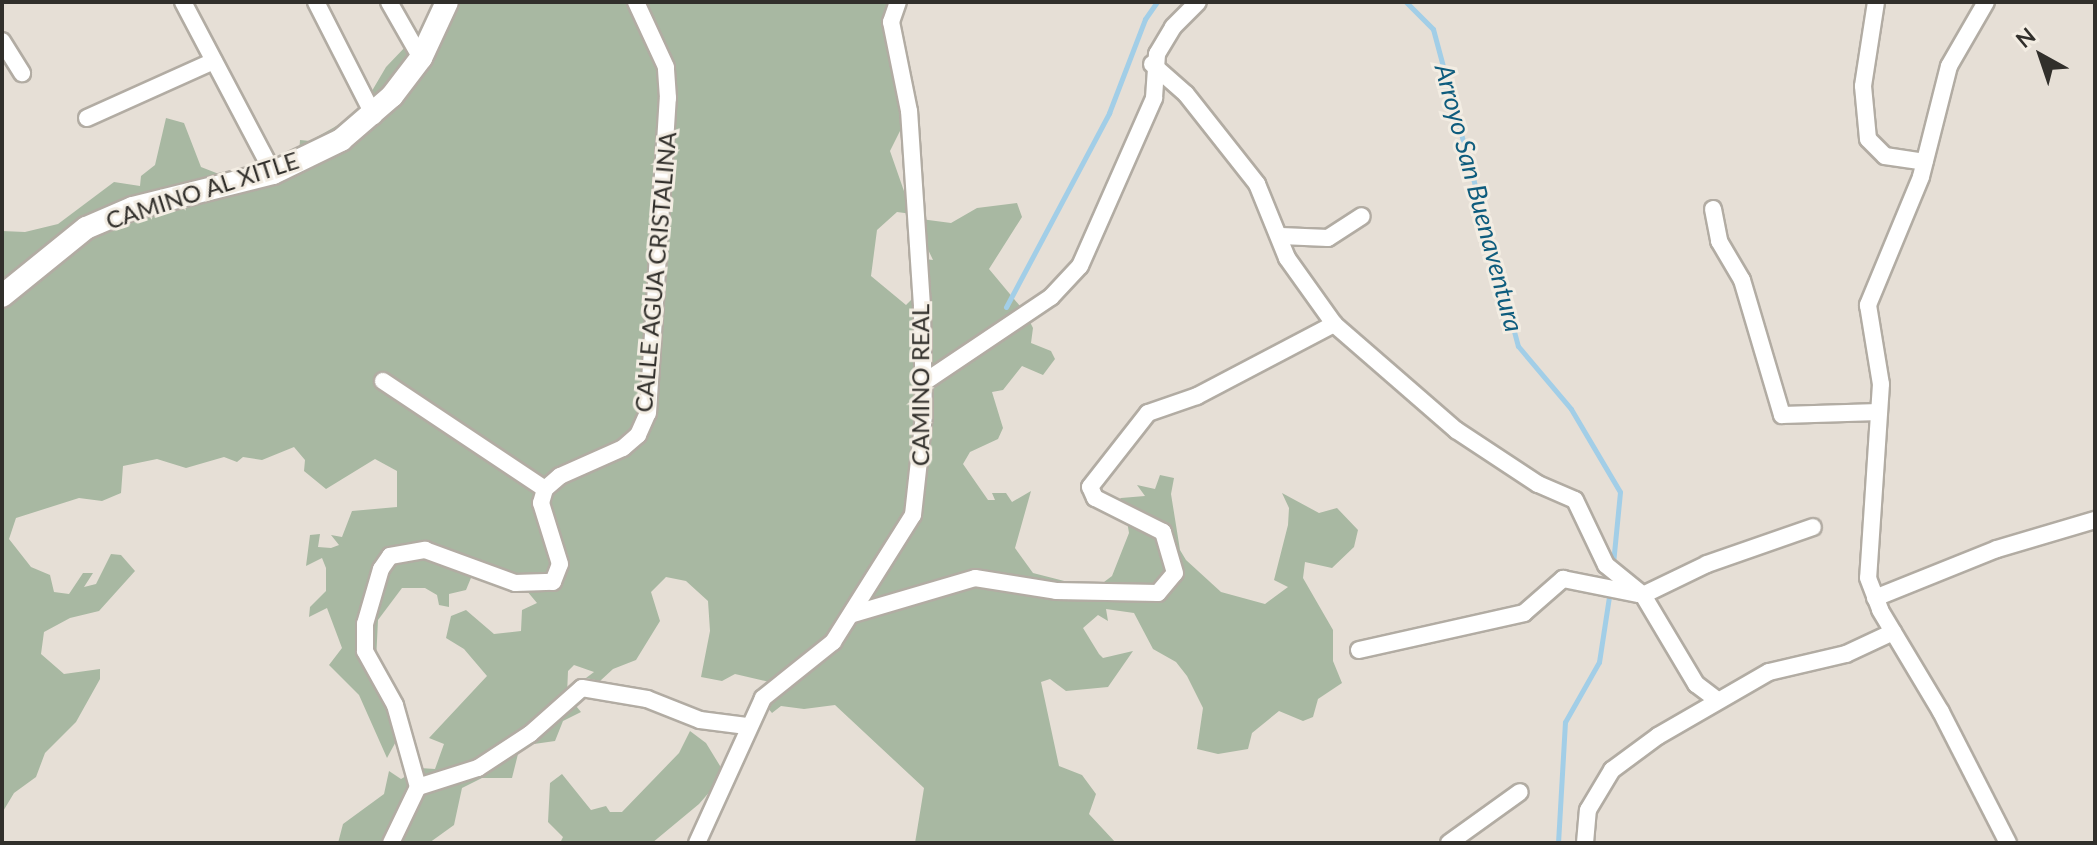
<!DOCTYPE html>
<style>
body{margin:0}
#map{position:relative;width:2097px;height:845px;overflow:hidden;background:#e6dfd6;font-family:Lato,sans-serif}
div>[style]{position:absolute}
.green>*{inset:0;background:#a8b8a2}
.stream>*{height:5px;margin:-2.5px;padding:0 2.5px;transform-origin:2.5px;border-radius:2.5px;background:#a2cee7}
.roads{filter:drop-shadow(2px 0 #b2aca3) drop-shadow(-2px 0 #b2aca3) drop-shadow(0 2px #b2aca3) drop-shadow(0 -2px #b2aca3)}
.street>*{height:16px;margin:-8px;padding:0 8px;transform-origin:8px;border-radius:8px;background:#fff}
.secondary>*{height:22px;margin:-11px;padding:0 11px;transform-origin:11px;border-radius:11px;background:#fff}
span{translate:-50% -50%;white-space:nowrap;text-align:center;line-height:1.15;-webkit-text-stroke:6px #f3ede3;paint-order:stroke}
.street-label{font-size:24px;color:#312f2b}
.water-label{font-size:26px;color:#0e5c7d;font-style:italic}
.frame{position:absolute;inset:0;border:4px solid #312f2b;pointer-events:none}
.north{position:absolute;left:2001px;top:16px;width:80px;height:80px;-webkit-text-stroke:6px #f3ede3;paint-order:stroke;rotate:320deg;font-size:22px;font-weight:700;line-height:32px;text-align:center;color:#312f2b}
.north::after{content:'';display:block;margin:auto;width:28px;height:36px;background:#312f2b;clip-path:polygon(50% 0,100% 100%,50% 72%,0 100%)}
</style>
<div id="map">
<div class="green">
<i style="clip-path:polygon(433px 2px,898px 2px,893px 12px,904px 123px,890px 151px,912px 214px,897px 212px,877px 230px,871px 276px,906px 305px,915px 296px,925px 259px,933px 260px,913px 218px,951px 223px,977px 208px,1017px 203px,1022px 217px,989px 269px,1025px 312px,1033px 328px,1031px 343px,1051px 351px,1055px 359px,1043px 375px,1022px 366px,1003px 390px,992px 392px,1003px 428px,998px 439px,970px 452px,963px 464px,988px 500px,995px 500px,992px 493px,1006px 493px,1012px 502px,1031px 491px,1015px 548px,1033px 573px,1076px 584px,1104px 582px,1112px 576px,1129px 533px,1127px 521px,1112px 506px,1121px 498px,1145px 496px,1137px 485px,1155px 489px,1160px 475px,1174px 478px,1171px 494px,1180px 550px,1186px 560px,1221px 592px,1265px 604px,1288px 587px,1274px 580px,1288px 525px,1289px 508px,1282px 493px,1319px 513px,1337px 508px,1358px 530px,1354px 547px,1332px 568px,1305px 562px,1303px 578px,1333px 630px,1333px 661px,1342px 683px,1318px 699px,1313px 717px,1303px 721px,1279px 711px,1252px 733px,1248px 749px,1218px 754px,1197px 749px,1203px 708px,1187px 676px,1176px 662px,1153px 649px,1134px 613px,1106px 609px,1108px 621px,1098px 615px,1083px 628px,1099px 654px,1103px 658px,1133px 651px,1108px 687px,1066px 691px,1050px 679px,1041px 682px,1059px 766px,1082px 775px,1096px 794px,1089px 814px,1116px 843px,915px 843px,924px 788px,835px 705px,804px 709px,781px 706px,772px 713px,767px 707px,779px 692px,770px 682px,735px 674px,722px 681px,701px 677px,710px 631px,708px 601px,686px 581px,666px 577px,651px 592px,660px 621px,636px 660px,613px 669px,600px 681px,586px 678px,594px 672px,574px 665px,568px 671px,567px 695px,581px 712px,563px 721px,555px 741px,520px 746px,512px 778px,482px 778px,462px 788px,454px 825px,429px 843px,338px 843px,343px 824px,384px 794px,389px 771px,401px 779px,420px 768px,435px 769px,444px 744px,429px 738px,487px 676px,464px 649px,446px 638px,451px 616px,466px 610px,494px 634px,521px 631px,522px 610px,537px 603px,511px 572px,473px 573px,466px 590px,449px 594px,449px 607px,439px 605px,437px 595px,425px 588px,402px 588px,378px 620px,376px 661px,382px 693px,400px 734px,387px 758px,359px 695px,329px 665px,342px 648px,327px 608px,309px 617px,310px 607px,326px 591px,326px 568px,322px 558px,306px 566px,310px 535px,320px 534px,318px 547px,331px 548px,339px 545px,331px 535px,342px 537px,352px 511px,397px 507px,397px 471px,375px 459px,326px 489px,304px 471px,305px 460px,294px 447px,262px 460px,243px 457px,237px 462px,224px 457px,186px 468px,157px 459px,123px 466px,121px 493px,102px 501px,79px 498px,16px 518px,9px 539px,31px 567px,50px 575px,54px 592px,69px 594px,83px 573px,93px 573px,84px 587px,96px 584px,111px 554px,121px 555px,135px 571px,99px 611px,70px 618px,44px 632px,41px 654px,64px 674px,100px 669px,100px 679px,76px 722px,45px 753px,36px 777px,14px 793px,2px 813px,2px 231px,25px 232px,58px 224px,114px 182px,140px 186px,141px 176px,155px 165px,166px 118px,184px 123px,201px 167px,224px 176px,284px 154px,299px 154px,300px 140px,310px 141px,359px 113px,386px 67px,429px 22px)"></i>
<i style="clip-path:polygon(690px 731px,706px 743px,725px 774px,699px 804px,652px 843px,560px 843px,563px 837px,548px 822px,550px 783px,562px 774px,591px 810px,606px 806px,610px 812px,622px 812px,679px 753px)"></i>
</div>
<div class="stream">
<i style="left:1406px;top:2px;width:38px;rotate:45deg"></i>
<i style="left:1433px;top:29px;width:328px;rotate:75deg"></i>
<i style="left:1518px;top:346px;width:82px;rotate:49.9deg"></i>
<i style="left:1571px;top:409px;width:96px;rotate:59.4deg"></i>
<i style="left:1620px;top:492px;width:72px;rotate:95.6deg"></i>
<i style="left:1006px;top:307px;width:220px;rotate:-62deg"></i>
<i style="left:1109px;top:113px;width:101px;rotate:-69deg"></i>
<i style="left:1145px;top:19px;width:21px;rotate:-55deg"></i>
<i style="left:1558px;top:843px;width:121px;rotate:-86.7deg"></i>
<i style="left:1565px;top:722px;width:69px;rotate:-60.5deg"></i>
<i style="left:1599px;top:662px;width:73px;rotate:-81.3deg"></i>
</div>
<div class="roads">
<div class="street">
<i style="left:183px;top:2px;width:193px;rotate:62.2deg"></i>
<i style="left:316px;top:2px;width:128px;rotate:63deg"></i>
<i style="left:389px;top:2px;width:64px;rotate:60.3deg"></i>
<i style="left:1876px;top:2px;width:85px;rotate:98.8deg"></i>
<i style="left:1863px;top:86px;width:53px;rotate:84.6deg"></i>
<i style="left:1868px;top:139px;width:24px;rotate:45deg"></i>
<i style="left:1885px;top:156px;width:40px;rotate:8.5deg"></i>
<i style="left:1986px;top:2px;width:74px;rotate:120deg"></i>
<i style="left:1949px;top:66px;width:114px;rotate:104.2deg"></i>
<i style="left:1921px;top:177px;width:139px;rotate:112.5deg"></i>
<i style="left:1868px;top:305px;width:80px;rotate:80.7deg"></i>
<i style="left:1881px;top:384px;width:194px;rotate:93.8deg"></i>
<i style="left:1868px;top:578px;width:34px;rotate:69deg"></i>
<i style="left:1880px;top:610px;width:119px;rotate:59.1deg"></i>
<i style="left:1941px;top:712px;width:147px;rotate:62.9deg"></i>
<i style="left:2px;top:41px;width:38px;rotate:58deg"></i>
<i style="left:1152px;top:64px;width:45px;rotate:41.4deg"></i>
<i style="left:1186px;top:94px;width:115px;rotate:51.7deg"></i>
<i style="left:1257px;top:184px;width:80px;rotate:67.9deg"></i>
<i style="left:1287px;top:258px;width:81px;rotate:54.5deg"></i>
<i style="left:1334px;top:324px;width:162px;rotate:41deg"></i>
<i style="left:1456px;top:430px;width:98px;rotate:33.4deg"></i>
<i style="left:1538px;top:484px;width:40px;rotate:23.4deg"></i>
<i style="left:1575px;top:500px;width:72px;rotate:64.5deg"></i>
<i style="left:1606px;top:565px;width:48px;rotate:39deg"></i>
<i style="left:1643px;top:595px;width:104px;rotate:59.2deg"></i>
<i style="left:1696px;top:684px;width:26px;rotate:37deg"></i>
<i style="left:87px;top:118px;width:139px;rotate:-24.2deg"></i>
<i style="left:1713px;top:209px;width:33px;rotate:79deg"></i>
<i style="left:1719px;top:241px;width:45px;rotate:59.5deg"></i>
<i style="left:1742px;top:280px;width:141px;rotate:73.5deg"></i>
<i style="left:1782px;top:415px;width:97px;rotate:-1.8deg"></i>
<i style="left:1281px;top:236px;width:47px;rotate:2.4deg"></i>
<i style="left:1328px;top:238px;width:40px;rotate:-32.9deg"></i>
<i style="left:383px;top:381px;width:195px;rotate:33.7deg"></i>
<i style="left:923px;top:383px;width:154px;rotate:-33.9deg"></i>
<i style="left:1051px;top:297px;width:42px;rotate:-46.9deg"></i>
<i style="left:1080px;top:266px;width:184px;rotate:-66.2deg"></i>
<i style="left:1154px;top:98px;width:44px;rotate:-86.1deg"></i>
<i style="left:1157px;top:54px;width:31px;rotate:-59deg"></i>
<i style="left:1173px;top:27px;width:35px;rotate:-45deg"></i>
<i style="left:1643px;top:595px;width:71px;rotate:-25.8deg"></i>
<i style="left:1707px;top:564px;width:112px;rotate:-19.2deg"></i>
<i style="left:1875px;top:598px;width:131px;rotate:-21.9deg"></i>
<i style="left:1997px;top:549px;width:102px;rotate:-16.5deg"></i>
<i style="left:853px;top:614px;width:127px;rotate:-16.4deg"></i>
<i style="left:975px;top:578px;width:82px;rotate:9.1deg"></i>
<i style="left:1056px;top:591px;width:102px;rotate:1.1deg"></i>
<i style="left:1158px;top:593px;width:26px;rotate:-50deg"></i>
<i style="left:1175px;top:573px;width:43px;rotate:-106.3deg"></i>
<i style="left:1163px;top:532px;width:76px;rotate:-153.4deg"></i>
<i style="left:1095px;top:498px;width:12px;rotate:-114deg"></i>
<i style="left:1090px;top:487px;width:94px;rotate:-51.9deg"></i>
<i style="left:1148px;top:413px;width:52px;rotate:-19.1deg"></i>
<i style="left:1197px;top:396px;width:155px;rotate:-27.7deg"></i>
<i style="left:1359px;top:650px;width:169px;rotate:-12.6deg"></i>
<i style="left:1524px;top:613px;width:52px;rotate:-41.1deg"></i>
<i style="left:1563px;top:579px;width:76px;rotate:11.3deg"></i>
<i style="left:418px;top:787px;width:63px;rotate:-17.6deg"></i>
<i style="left:478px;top:768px;width:62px;rotate:-33.2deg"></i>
<i style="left:530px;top:734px;width:69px;rotate:-41.5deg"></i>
<i style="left:582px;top:688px;width:66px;rotate:9.6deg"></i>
<i style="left:647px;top:699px;width:57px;rotate:21.6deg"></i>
<i style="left:700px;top:720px;width:47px;rotate:7.3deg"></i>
<i style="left:391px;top:843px;width:62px;rotate:-64.3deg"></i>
<i style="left:418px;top:787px;width:85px;rotate:-105.7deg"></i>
<i style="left:395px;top:705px;width:62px;rotate:-119.1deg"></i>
<i style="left:365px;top:651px;width:27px;rotate:-90deg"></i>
<i style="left:365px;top:624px;width:57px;rotate:-73.8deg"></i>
<i style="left:381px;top:569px;width:16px;rotate:-55deg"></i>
<i style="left:390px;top:556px;width:36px;rotate:-10deg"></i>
<i style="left:425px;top:550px;width:96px;rotate:20.1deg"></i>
<i style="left:515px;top:583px;width:38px;rotate:-2deg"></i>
<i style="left:553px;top:582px;width:19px;rotate:-69deg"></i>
<i style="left:560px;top:564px;width:64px;rotate:-107.3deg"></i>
<i style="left:541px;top:503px;width:15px;rotate:-74deg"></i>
<i style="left:545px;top:489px;width:20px;rotate:-41deg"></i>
<i style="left:560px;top:476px;width:69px;rotate:-24deg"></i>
<i style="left:623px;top:448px;width:20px;rotate:-41deg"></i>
<i style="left:638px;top:435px;width:24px;rotate:-66deg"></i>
<i style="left:648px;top:413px;width:316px;rotate:-86.4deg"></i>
<i style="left:668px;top:98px;width:31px;rotate:-94deg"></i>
<i style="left:666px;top:67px;width:72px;rotate:-114.8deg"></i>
<i style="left:697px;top:843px;width:159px;rotate:-65.5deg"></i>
<i style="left:763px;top:698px;width:90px;rotate:-38.7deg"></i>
<i style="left:833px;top:642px;width:150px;rotate:-57.8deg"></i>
<i style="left:913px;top:515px;width:101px;rotate:-83.7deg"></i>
<i style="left:924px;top:415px;width:109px;rotate:-91.1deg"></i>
<i style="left:922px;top:306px;width:195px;rotate:-93.8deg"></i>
<i style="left:909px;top:111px;width:91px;rotate:-101.4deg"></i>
<i style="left:891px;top:22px;width:21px;rotate:-71deg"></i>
<i style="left:1449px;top:843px;width:87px;rotate:-35.7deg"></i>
<i style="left:1585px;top:843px;width:33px;rotate:-85deg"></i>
<i style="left:1588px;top:810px;width:47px;rotate:-59deg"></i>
<i style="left:1612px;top:770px;width:57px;rotate:-36.5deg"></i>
<i style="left:1658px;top:736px;width:128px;rotate:-30deg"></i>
<i style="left:1769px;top:672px;width:79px;rotate:-13.2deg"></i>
<i style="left:1846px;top:654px;width:52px;rotate:-25.1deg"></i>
</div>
<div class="secondary">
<i style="left:2px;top:296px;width:108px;rotate:-39deg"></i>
<i style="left:86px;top:228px;width:51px;rotate:-23.1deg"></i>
<i style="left:133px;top:208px;width:144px;rotate:-14deg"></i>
<i style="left:273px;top:173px;width:76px;rotate:-25.9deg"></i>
<i style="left:341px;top:140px;width:67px;rotate:-40.8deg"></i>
<i style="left:392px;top:96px;width:48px;rotate:-52.7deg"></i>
<i style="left:421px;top:58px;width:62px;rotate:-65.1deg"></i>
</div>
</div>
<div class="street-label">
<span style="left:202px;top:190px;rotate:-18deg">CAMINO AL XITLE</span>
<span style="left:655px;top:272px;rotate:-85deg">CALLE AGUA CRISTALINA</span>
<span style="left:920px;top:385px;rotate:-90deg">CAMINO REAL</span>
</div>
<div class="water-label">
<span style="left:1479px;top:198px;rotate:75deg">Arroyo San Buenaventura</span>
</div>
<div class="frame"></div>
<div class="north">N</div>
</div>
